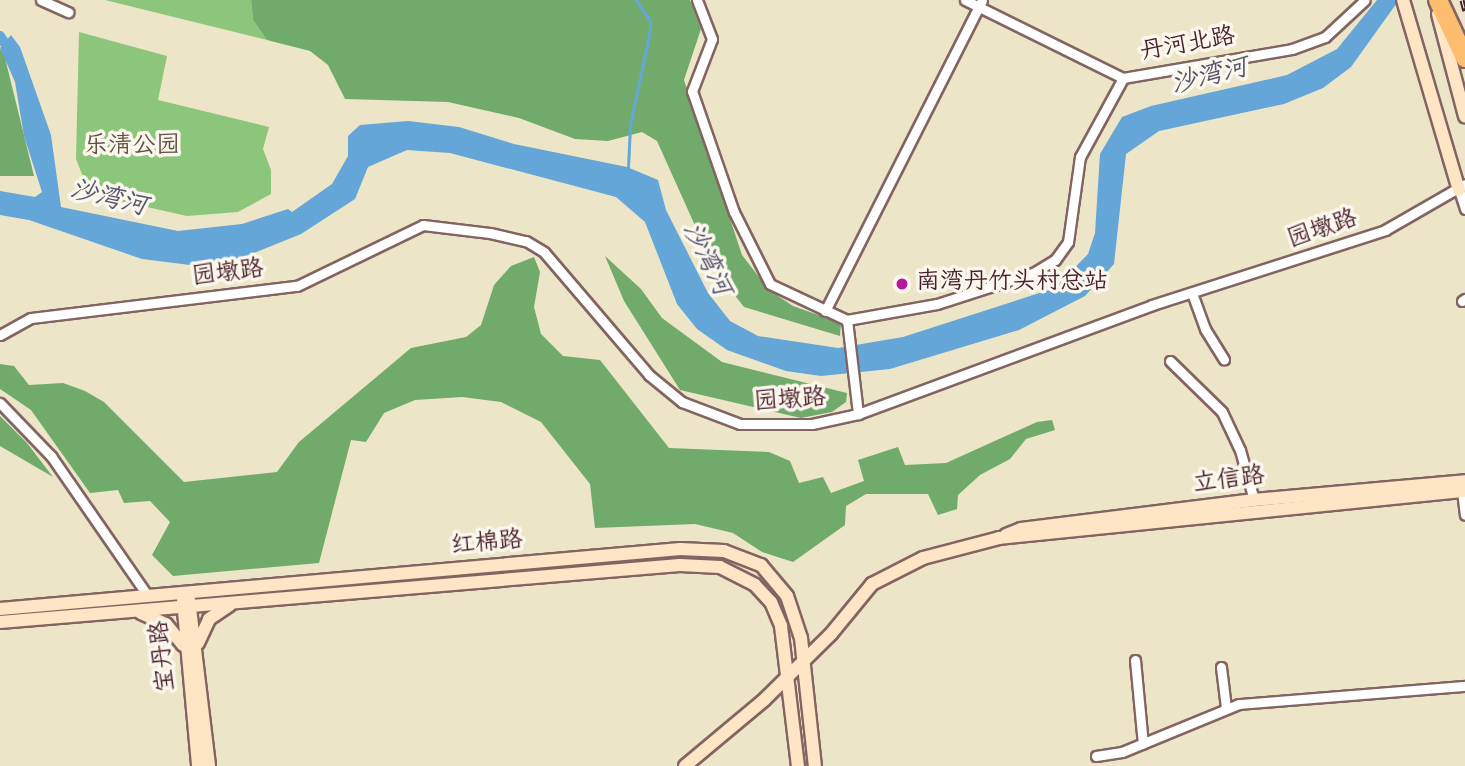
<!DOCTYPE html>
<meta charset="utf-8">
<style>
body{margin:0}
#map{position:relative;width:1465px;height:766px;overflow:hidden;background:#ede5c7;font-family:Dekko,"LXGW WenKai TC",sans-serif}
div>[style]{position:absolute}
.green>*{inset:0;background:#8cc67b}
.forest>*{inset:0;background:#71ab6b}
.water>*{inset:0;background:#63a6d7}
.stream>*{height:2.5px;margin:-1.25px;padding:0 1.25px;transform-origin:1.25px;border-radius:1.25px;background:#63a6d7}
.canal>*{height:10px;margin:-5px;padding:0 5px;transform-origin:5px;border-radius:5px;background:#63a6d7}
.roads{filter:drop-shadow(2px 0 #836462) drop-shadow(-2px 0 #836462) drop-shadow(0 2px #836462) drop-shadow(0 -2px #836462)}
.street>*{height:9px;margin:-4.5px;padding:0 4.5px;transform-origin:4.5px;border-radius:4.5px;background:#fff}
.secondary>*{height:12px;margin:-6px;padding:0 6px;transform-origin:6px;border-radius:6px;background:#fee5c5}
.highway>*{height:18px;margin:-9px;padding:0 9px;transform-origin:9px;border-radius:9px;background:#fcbd6e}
.rail>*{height:5px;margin-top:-2.5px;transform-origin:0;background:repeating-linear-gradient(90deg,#fbf7ec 0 8px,#4a1f2b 0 16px);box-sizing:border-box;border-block:2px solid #4a1f2b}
.dots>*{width:19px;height:19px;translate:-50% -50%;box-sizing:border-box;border:4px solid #fbf7ec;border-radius:50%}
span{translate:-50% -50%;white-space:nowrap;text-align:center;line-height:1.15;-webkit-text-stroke:7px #fbf7ec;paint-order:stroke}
.street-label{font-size:24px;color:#4a1f2b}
.park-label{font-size:24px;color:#5e5143}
.poi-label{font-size:24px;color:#4a1f2b}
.left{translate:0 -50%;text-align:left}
.water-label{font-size:26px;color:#545570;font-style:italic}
</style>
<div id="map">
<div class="green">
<i style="clip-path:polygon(105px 0,251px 0,253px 20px,267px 40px)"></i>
<i style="clip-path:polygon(79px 32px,167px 56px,158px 100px,269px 127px,263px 149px,271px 170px,271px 194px,238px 212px,187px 216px,111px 199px,85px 182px,76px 159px)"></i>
</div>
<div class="forest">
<i style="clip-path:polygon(251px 0,690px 0,701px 29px,684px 80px,742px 255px,769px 290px,793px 306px,841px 323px,840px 336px,744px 307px,715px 270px,657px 141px,642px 132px,608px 141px,575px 139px,519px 118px,448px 102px,345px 99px,328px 65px,310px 51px,267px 40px,253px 20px)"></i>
<i style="clip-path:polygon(0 49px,4px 54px,34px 176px,0 176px)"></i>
<i style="clip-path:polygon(605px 256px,641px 289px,662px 318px,722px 362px,847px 393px,846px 402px,832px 412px,801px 418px,680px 390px,624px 301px)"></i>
<i style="clip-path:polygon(534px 257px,540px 272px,534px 307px,541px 334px,563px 356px,600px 360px,669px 448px,769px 452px,790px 461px,799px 483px,823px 477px,831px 493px,864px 481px,858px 460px,898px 447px,905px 465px,946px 463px,1037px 422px,1052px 420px,1055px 430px,1026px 439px,1010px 459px,980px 475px,958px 495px,957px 509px,938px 515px,928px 494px,866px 494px,846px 506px,845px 525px,793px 562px,762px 552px,733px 533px,695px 524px,595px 528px,590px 484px,541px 422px,501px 402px,462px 397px,415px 400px,384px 413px,366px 442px,351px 440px,319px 563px,173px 576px,152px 555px,170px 522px,150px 501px,124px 503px,118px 490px,90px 493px,31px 410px,0 389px,0 364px,14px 366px,29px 385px,63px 383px,85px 391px,104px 402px,184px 482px,277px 472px,299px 442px,411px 348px,466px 337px,481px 325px,494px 285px,511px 266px)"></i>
<i style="clip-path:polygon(0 416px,27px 443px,53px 477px,0 446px)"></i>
</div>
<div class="water">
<i style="clip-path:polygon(1377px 0,1399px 0,1351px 67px,1323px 88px,1284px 104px,1159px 131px,1126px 154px,1114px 264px,1085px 296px,1019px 330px,890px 369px,821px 376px,786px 371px,727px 350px,697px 329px,677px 304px,645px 222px,616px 197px,450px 153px,407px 150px,368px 167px,355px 199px,301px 234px,239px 259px,198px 266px,142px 259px,29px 220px,0 215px,0 191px,35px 197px,42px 192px,24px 136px,15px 82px,0 48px,11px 35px,20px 47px,51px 135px,61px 207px,178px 231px,242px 224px,288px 209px,292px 212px,332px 184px,348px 156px,348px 136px,360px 125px,408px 121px,459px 127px,514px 144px,627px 167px,658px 180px,666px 210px,708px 293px,730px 321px,758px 336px,838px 348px,903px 337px,1055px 288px,1088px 254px,1095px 233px,1100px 154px,1122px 117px,1151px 106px,1287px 75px,1337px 49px)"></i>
</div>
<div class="stream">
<i style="left:628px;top:168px;width:43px;rotate:-87.3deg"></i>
<i style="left:630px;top:125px;width:96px;rotate:-78deg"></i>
<i style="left:650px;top:31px;width:10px;rotate:-90deg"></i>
<i style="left:650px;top:21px;width:25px;rotate:-124deg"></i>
</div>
<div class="canal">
<i style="left:0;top:36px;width:22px;rotate:56deg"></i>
</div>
<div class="roads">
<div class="street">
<i style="left:41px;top:0;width:30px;rotate:24deg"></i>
<i style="left:697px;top:0;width:42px;rotate:69deg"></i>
<i style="left:712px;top:39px;width:56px;rotate:111deg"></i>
<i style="left:692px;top:91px;width:128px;rotate:70.9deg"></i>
<i style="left:734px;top:212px;width:80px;rotate:63.4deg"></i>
<i style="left:770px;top:284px;width:85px;rotate:25.1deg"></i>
<i style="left:965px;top:0;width:176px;rotate:26.3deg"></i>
<i style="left:1459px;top:190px;width:20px;rotate:72deg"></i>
<i style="left:1192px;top:293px;width:38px;rotate:70deg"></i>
<i style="left:1205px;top:329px;width:36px;rotate:58deg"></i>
<i style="left:1462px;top:301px;width:4px;rotate:-34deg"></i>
<i style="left:825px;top:311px;width:348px;rotate:-63.2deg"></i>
<i style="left:847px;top:320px;width:91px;rotate:-10.1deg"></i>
<i style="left:937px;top:304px;width:101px;rotate:-17.9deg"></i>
<i style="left:1033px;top:273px;width:26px;rotate:-31deg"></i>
<i style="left:1055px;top:260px;width:22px;rotate:-54deg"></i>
<i style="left:1068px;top:242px;width:86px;rotate:-82deg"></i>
<i style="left:1080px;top:157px;width:90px;rotate:-61.4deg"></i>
<i style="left:1123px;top:78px;width:171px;rotate:-9.7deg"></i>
<i style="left:1292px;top:49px;width:35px;rotate:-20deg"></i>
<i style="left:1325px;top:37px;width:54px;rotate:-42.8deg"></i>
<i style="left:847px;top:320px;width:95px;rotate:83.3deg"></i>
<i style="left:0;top:335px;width:35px;rotate:-29deg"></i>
<i style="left:31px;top:318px;width:268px;rotate:-6.9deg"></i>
<i style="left:297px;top:286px;width:140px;rotate:-25.8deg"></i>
<i style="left:423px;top:225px;width:67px;rotate:6.8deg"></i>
<i style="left:490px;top:233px;width:37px;rotate:13deg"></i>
<i style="left:526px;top:241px;width:21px;rotate:31deg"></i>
<i style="left:544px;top:252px;width:162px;rotate:49.5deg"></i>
<i style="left:649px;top:375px;width:43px;rotate:39.3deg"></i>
<i style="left:682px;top:402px;width:62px;rotate:20.8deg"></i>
<i style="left:740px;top:424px;width:72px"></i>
<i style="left:812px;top:424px;width:47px;rotate:-12.3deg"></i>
<i style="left:858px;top:414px;width:314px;rotate:-20.3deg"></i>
<i style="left:1152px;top:305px;width:245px;rotate:-17.8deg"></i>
<i style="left:1385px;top:230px;width:92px;rotate:-29.9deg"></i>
<i style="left:1170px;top:361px;width:73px;rotate:44.4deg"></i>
<i style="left:1222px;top:412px;width:42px;rotate:64.7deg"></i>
<i style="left:1240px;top:450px;width:52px;rotate:74.4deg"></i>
<i style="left:0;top:403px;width:74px;rotate:46.1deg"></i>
<i style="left:51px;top:456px;width:170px;rotate:55.3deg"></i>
<i style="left:1462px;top:491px;width:24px;rotate:83deg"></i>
<i style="left:1135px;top:660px;width:84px;rotate:84.6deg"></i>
<i style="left:1221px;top:667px;width:41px;rotate:83deg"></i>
<i style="left:1096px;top:756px;width:26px;rotate:-9deg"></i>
<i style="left:1122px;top:752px;width:126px;rotate:-22.3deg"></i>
<i style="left:1239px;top:704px;width:227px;rotate:-4.6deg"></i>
</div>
<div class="secondary">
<i style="left:1403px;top:0;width:198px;rotate:73.6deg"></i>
<i style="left:1438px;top:14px;width:106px;rotate:75.2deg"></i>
<i style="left:1006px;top:535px;width:16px;rotate:-22deg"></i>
<i style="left:1021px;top:529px;width:235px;rotate:-7.1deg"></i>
<i style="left:1254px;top:500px;width:212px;rotate:-5.1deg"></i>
<i style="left:183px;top:600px;width:167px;rotate:84.8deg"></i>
<i style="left:189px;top:600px;width:167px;rotate:83.1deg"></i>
<i style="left:0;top:609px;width:683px;rotate:-5.04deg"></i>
<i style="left:680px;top:549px;width:44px;rotate:2.6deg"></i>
<i style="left:724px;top:551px;width:40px;rotate:21deg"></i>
<i style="left:761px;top:565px;width:40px;rotate:50deg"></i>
<i style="left:787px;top:596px;width:44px;rotate:71.6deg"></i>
<i style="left:801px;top:638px;width:129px;rotate:83.8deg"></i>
<i style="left:141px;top:613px;width:27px;rotate:24deg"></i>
<i style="left:166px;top:624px;width:27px;rotate:51deg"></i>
<i style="left:0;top:622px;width:682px;rotate:-4.79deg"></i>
<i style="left:680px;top:565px;width:40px;rotate:2.9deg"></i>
<i style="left:720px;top:567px;width:39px;rotate:27deg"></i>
<i style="left:755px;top:585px;width:23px;rotate:47deg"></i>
<i style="left:771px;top:602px;width:26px;rotate:67deg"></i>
<i style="left:781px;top:626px;width:141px;rotate:83.1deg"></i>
<i style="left:198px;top:643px;width:26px;rotate:-65deg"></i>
<i style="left:209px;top:619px;width:25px;rotate:-34deg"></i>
<i style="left:685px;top:766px;width:104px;rotate:-39.9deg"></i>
<i style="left:765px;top:699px;width:93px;rotate:-44.6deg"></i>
<i style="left:831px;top:634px;width:65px;rotate:-50.6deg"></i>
<i style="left:872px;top:584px;width:57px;rotate:-27deg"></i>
<i style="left:923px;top:558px;width:79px;rotate:-14.7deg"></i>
<i style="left:999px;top:538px;width:468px;rotate:-5.8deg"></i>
</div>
<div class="highway">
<i style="left:1438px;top:0;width:64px;rotate:65deg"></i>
</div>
</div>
<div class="rail">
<i style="left:1462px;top:0;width:11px;rotate:75deg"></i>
</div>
<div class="dots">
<i style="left:902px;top:284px;background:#b5179e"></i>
</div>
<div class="street-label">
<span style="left:1188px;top:46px;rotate:-10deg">丹河北路</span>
<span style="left:1323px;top:231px;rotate:-19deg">园墩路</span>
<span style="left:228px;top:275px;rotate:-7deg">园墩路</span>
<span style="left:790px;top:402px;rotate:-4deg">园墩路</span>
<span style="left:1229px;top:482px;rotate:-7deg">立信路</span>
<span style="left:487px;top:545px;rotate:-5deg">红棉路</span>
<span style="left:165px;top:656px;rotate:-96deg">宝丹路</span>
</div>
<div class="park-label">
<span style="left:132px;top:148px">乐清公园</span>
</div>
<div class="poi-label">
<span class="left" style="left:916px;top:284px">南湾丹竹头村总站</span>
</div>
<div class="water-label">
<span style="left:1210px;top:78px;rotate:-14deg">沙湾河</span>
<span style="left:108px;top:200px;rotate:14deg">沙湾河</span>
<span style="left:705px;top:260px;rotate:64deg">沙湾河</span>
</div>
</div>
